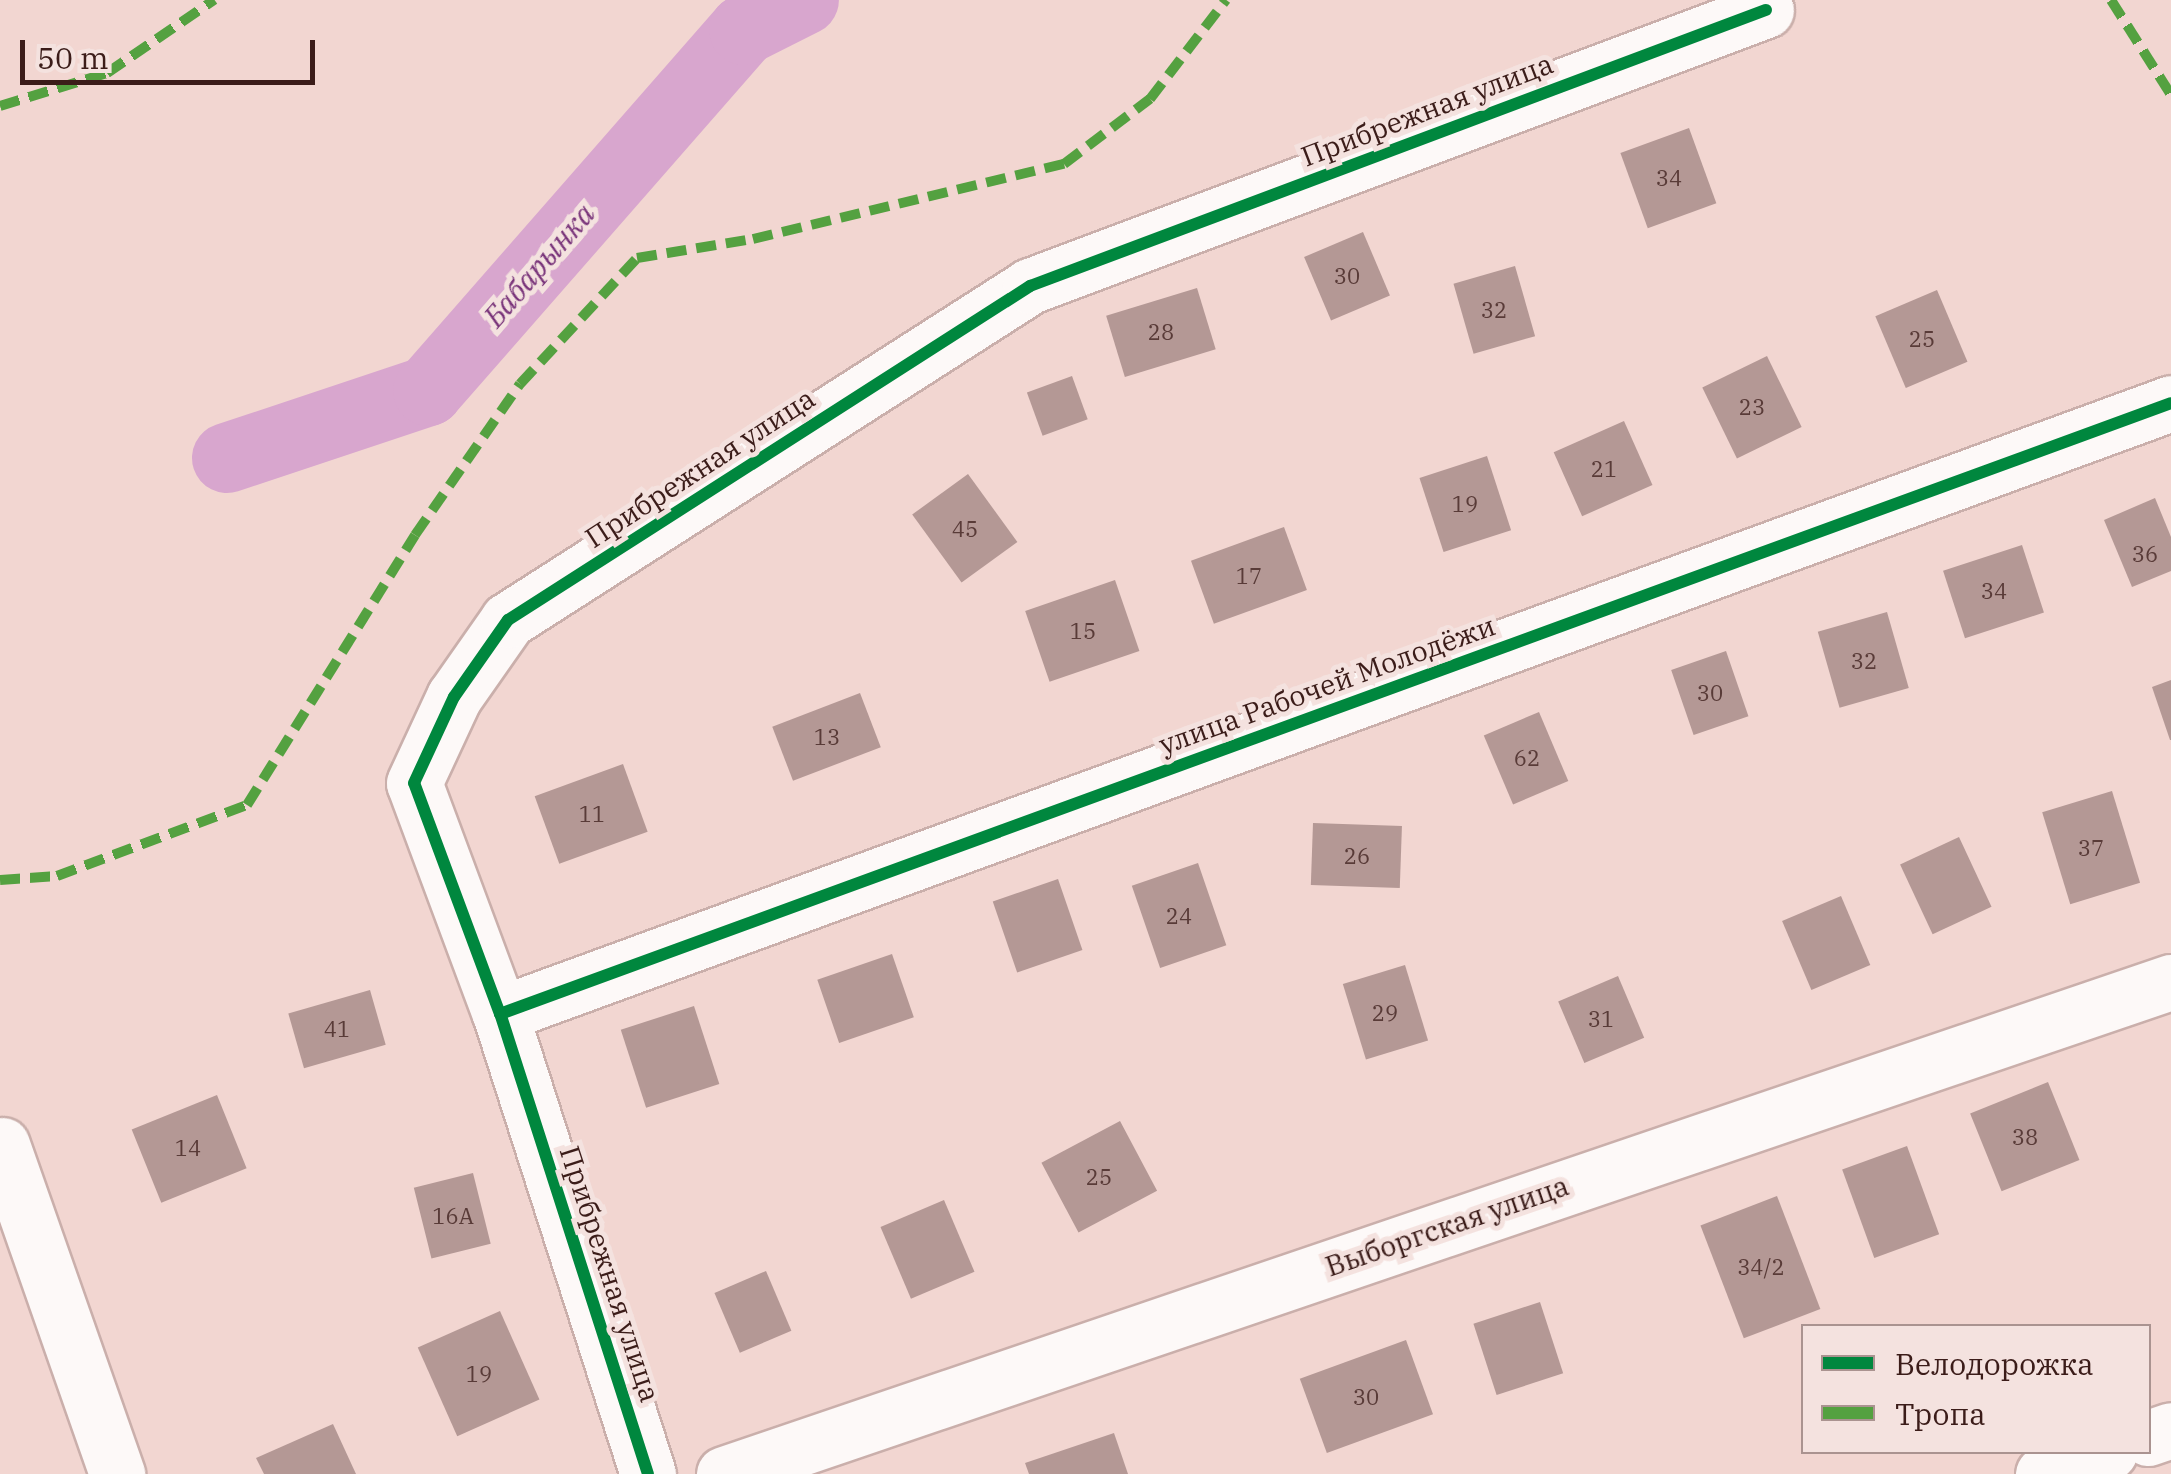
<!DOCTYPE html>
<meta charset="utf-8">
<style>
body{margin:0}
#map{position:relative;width:2171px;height:1474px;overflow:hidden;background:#f2d6d1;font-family:"IBM Plex Serif",serif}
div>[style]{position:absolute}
.river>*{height:70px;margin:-35px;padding:0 35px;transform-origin:35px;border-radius:35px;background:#d8a6ce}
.building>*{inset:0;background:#b49895;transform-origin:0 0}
.roads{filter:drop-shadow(2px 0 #caafab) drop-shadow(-2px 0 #caafab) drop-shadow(0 2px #caafab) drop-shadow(0 -2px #caafab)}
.minor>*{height:55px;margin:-27.5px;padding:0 27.5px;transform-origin:27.5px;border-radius:27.5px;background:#fdf9f8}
.quiet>*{height:10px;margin-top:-5px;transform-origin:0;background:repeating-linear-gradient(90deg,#54a140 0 20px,transparent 0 30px)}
.cycleway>*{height:12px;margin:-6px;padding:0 6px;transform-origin:6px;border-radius:6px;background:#00873e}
span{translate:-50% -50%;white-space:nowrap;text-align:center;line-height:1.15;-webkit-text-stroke:10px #f4e2df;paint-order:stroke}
.number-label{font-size:22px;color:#593b38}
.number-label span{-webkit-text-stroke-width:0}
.street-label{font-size:28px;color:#3b1c19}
.water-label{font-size:30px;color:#79347a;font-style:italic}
.legend{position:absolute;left:1801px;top:1324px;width:350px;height:130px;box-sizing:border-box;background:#f4e2df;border:2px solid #aa9390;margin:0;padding:12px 18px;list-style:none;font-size:30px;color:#3b1c19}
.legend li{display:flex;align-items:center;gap:20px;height:50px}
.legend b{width:50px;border:2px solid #aa9390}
.scale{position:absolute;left:20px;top:40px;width:295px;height:45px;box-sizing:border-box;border:5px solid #3b1c19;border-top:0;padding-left:12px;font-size:30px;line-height:35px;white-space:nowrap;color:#3b1c19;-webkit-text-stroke:8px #f4e2df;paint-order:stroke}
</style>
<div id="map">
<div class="river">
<i style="left:227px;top:458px;width:212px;rotate:-18.4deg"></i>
<i style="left:428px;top:391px;width:480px;rotate:-48.8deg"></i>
<i style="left:744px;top:30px;width:67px;rotate:-26.6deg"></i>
</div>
<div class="building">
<i style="left:1689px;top:128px;width:80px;height:73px;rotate:70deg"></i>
<i style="left:1363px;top:232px;width:69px;height:64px;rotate:67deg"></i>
<i style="left:1515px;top:266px;width:73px;height:64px;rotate:74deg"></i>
<i style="left:1197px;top:288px;width:64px;height:95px;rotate:73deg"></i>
<i style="left:1937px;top:290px;width:78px;height:67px;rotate:67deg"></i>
<i style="left:1767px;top:356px;width:79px;height:72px;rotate:64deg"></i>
<i style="left:1072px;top:376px;width:46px;height:48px;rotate:70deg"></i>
<i style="left:1624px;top:421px;width:70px;height:77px;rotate:66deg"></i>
<i style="left:1487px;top:456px;width:78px;height:71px;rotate:72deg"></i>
<i style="left:968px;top:474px;width:84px;height:69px;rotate:54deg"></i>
<i style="clip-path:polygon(2155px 498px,2171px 537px,2171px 571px,2132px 587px,2104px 520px)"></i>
<i style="left:1284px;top:527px;width:67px;height:99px;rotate:70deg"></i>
<i style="left:2022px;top:545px;width:71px;height:83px;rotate:72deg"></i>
<i style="left:1115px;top:580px;width:75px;height:95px;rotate:71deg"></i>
<i style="left:1887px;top:612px;width:79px;height:72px;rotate:74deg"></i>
<i style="left:1726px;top:651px;width:69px;height:58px;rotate:71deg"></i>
<i style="clip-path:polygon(2171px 680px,2171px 740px,2170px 740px,2152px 687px)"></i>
<i style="left:860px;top:693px;width:58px;height:94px;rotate:69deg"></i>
<i style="left:1539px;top:712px;width:75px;height:60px;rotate:67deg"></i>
<i style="left:623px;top:764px;width:72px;height:94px;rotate:70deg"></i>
<i style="left:2112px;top:791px;width:96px;height:73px;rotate:73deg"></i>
<i style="left:1313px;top:823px;width:89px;height:62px;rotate:2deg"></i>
<i style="left:1959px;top:837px;width:77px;height:65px;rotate:65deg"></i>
<i style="left:1198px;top:863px;width:87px;height:70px;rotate:71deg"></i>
<i style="left:1058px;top:879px;width:75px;height:69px;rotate:71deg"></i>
<i style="left:1841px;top:896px;width:75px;height:64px;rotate:67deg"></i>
<i style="left:892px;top:954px;width:67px;height:79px;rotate:71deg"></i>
<i style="left:1405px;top:965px;width:79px;height:65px;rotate:73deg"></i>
<i style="left:1618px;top:976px;width:67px;height:65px;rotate:67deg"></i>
<i style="left:370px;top:990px;width:57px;height:85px;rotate:74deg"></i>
<i style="left:694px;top:1006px;width:82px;height:77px;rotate:72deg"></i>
<i style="left:2048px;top:1082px;width:84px;height:84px;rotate:68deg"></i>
<i style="left:217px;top:1095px;width:79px;height:92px;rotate:68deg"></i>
<i style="left:1120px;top:1121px;width:79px;height:89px;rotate:62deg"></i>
<i style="left:1907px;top:1146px;width:94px;height:69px;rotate:70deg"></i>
<i style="left:473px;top:1173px;width:73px;height:61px;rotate:76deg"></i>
<i style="left:1777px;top:1196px;width:121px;height:82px;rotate:69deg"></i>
<i style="left:944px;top:1200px;width:78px;height:69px;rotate:67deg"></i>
<i style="left:766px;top:1271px;width:65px;height:56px;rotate:67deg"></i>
<i style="left:1540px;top:1302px;width:75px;height:70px;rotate:72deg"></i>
<i style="left:500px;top:1311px;width:97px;height:90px;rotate:66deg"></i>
<i style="left:1406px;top:1340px;width:79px;height:113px;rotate:70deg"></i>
<i style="clip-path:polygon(333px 1424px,356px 1474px,264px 1474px,256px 1458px)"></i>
<i style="clip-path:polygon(1114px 1433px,1128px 1474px,1029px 1474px,1025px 1463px)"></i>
</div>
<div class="roads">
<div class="minor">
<i style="left:500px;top:1014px;width:1779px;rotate:-20.08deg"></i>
<i style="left:2px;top:1145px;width:349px;rotate:70.7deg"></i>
<i style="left:2148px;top:1438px;width:24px;rotate:-19deg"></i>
<i style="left:648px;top:1474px;width:483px;rotate:-107.8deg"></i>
<i style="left:500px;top:1014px;width:246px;rotate:-110.4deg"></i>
<i style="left:414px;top:783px;width:95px;rotate:-65.1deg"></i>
<i style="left:454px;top:697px;width:94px;rotate:-55deg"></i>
<i style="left:508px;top:620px;width:620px;rotate:-32.61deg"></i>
<i style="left:1030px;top:286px;width:786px;rotate:-20.56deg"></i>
<i style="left:724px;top:1474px;width:1528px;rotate:-18.78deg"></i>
<i style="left:2043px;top:1474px;width:70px;rotate:-18.4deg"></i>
</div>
</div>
<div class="quiet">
<i style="left:2111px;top:0;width:112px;rotate:57.7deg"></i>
<i style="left:0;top:106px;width:112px;rotate:-17.1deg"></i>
<i style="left:107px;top:73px;width:130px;rotate:-34.3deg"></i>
<i style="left:0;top:880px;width:57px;rotate:-4deg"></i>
<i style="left:57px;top:876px;width:203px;rotate:-20.5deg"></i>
<i style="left:247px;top:805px;width:318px;rotate:-58.1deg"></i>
<i style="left:415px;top:535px;width:184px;rotate:-55.2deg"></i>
<i style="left:520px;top:384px;width:172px;rotate:-47.1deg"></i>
<i style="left:637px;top:258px;width:118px;rotate:-9.3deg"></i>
<i style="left:753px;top:239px;width:320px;rotate:-13.6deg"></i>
<i style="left:1064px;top:164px;width:108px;rotate:-37.1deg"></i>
<i style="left:1150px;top:99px;width:125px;rotate:-52.5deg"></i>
</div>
<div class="cycleway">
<i style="left:500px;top:1014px;width:1779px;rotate:-20.08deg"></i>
<i style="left:648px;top:1474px;width:483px;rotate:-107.8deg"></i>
<i style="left:500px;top:1014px;width:246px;rotate:-110.4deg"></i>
<i style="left:414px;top:783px;width:95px;rotate:-65.1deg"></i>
<i style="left:454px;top:697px;width:94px;rotate:-55deg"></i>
<i style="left:508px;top:620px;width:620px;rotate:-32.61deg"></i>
<i style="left:1030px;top:286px;width:786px;rotate:-20.56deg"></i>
</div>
<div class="number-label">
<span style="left:1669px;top:178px">34</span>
<span style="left:1347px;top:276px">30</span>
<span style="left:1494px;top:310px">32</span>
<span style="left:1161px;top:332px">28</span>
<span style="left:1922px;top:339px">25</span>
<span style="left:1752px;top:407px">23</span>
<span style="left:1604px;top:469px">21</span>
<span style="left:1465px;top:504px">19</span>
<span style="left:965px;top:529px">45</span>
<span style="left:2145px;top:554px">36</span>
<span style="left:1249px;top:576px">17</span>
<span style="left:1994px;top:591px">34</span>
<span style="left:1083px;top:631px">15</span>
<span style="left:1864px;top:661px">32</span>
<span style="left:1710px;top:693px">30</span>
<span style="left:827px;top:737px">13</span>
<span style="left:1527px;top:758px">62</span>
<span style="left:592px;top:814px">11</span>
<span style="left:2091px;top:848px">37</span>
<span style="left:1357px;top:856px">26</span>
<span style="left:1179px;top:916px">24</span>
<span style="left:1385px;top:1013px">29</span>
<span style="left:1601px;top:1019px">31</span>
<span style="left:337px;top:1029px">41</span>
<span style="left:2025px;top:1137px">38</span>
<span style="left:188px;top:1148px">14</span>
<span style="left:1099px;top:1177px">25</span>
<span style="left:453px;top:1216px">16А</span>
<span style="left:1761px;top:1267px">34/2</span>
<span style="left:479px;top:1374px">19</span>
<span style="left:1366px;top:1397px">30</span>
</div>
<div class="street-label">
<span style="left:1427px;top:110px;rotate:-21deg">Прибрежная улица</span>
<span style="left:700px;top:468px;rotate:-33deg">Прибрежная улица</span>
<span style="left:1327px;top:685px;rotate:-20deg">улица Рабочей Молодёжи</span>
<span style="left:1447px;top:1226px;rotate:-19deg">Выборгская улица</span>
<span style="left:610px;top:1274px;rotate:72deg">Прибрежная улица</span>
</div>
<div class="water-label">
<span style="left:539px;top:265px;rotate:-49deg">Бабарынка</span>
</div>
<ul class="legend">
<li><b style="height:12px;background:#00873e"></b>Велодорожка</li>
<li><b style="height:12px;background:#54a140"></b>Тропа</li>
</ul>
<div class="scale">50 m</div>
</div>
